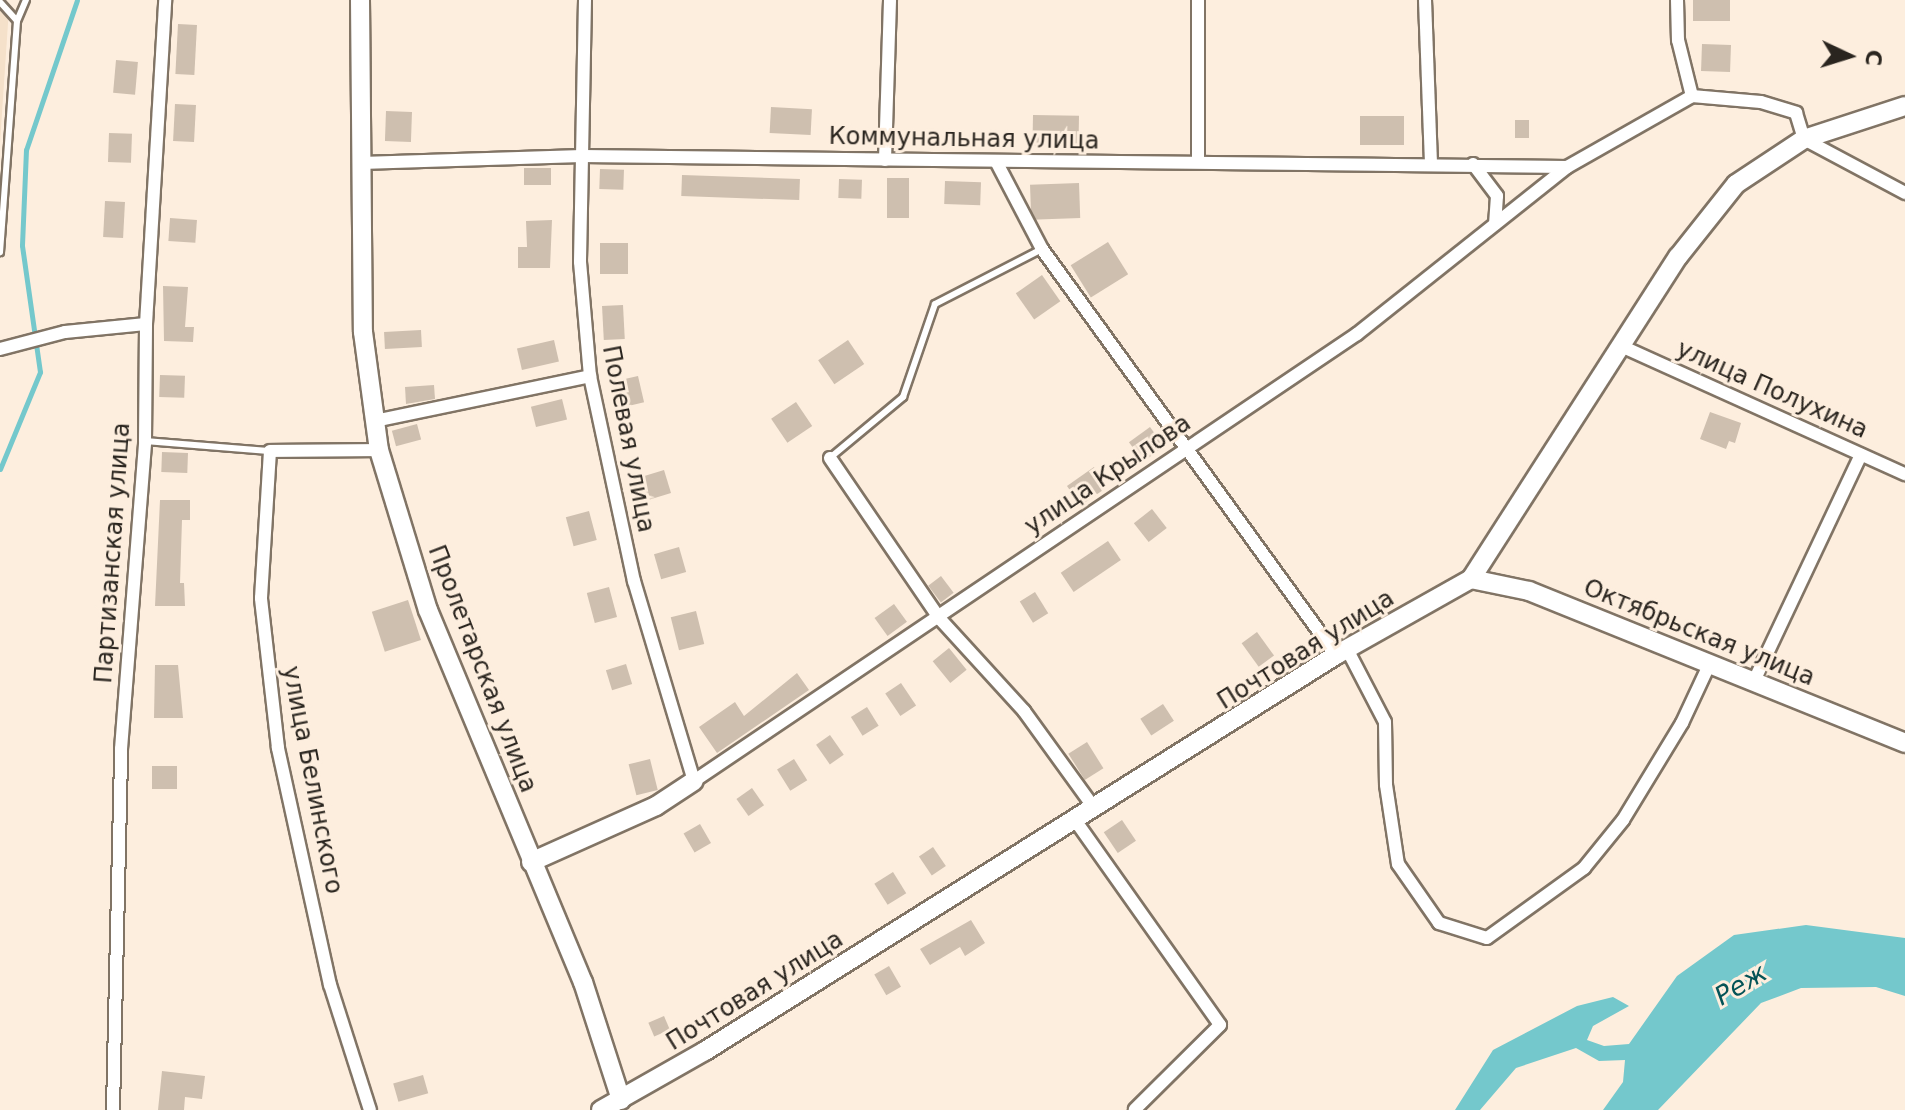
<!DOCTYPE html>
<meta charset="utf-8">
<style>
body{margin:0}
#map{position:relative;width:1905px;height:1110px;overflow:hidden;background:#fdeede;font-family:"DejaVu Sans",sans-serif}
div>[style]{position:absolute}
.built>*{inset:0;background:#f5e1ca}
.water>*{inset:0;background:#74c8cc}
.stream>*{height:5px;margin:-2.5px;padding:0 2.5px;transform-origin:2.5px;border-radius:2.5px;background:#74c8cc}
.building>*{inset:0;background:#cebfaf;transform-origin:0 0}
.roads{filter:drop-shadow(2px 0 #817465) drop-shadow(-2px 0 #817465) drop-shadow(0 2px #817465) drop-shadow(0 -2px #817465)}
.lane>*{height:6px;margin:-3px;padding:0 3px;transform-origin:3px;border-radius:3px;background:#fff}
.street>*{height:12px;margin:-6px;padding:0 6px;transform-origin:6px;border-radius:6px;background:#fff}
.secondary>*{height:18px;margin:-9px;padding:0 9px;transform-origin:9px;border-radius:9px;background:#fff}
span{translate:-50% -50%;white-space:nowrap;text-align:center;line-height:1.15;-webkit-text-stroke:6px #fdeede;paint-order:stroke}
.street-label{font-size:24px;color:#2a251f}
.water-label{font-size:26px;color:#045356;font-style:italic}
.north{position:absolute;left:1809px;top:16px;width:80px;height:80px;-webkit-text-stroke:6px #fdeede;paint-order:stroke;rotate:94deg;font-size:22px;font-weight:700;line-height:32px;text-align:center;color:#2a251f}
.north::after{content:'';display:block;margin:auto;width:28px;height:36px;background:#2a251f;clip-path:polygon(50% 0,100% 100%,50% 72%,0 100%)}
</style>
<div id="map">
<div class="built">
<i style="clip-path:polygon(0 7px,9px 8px,0 143px)"></i>
</div>
<div class="water">
<i style="clip-path:polygon(1806px 925px,1905px 938px,1905px 996px,1876px 987px,1801px 988px,1761px 1003px,1658px 1110px,1603px 1110px,1623px 1082px,1625px 1060px,1599px 1061px,1576px 1048px,1516px 1068px,1480px 1110px,1455px 1110px,1493px 1050px,1577px 1006px,1613px 997px,1629px 1006px,1593px 1026px,1587px 1040px,1604px 1046px,1629px 1044px,1677px 976px,1734px 935px)"></i>
</div>
<div class="stream">
<i style="left:0;top:469px;width:105px;rotate:-67.6deg"></i>
<i style="left:40px;top:372px;width:128px;rotate:-98.1deg"></i>
<i style="left:22px;top:245px;width:95px;rotate:-87.6deg"></i>
<i style="left:26px;top:150px;width:158px;rotate:-71.2deg"></i>
</div>
<div class="building">
<i style="left:1693px;top:0;width:37px;height:21px"></i>
<i style="left:178px;top:24px;width:19px;height:50px;rotate:3deg"></i>
<i style="left:1702px;top:44px;width:29px;height:27px;rotate:2deg"></i>
<i style="left:116px;top:60px;width:22px;height:33px;rotate:5deg"></i>
<i style="left:175px;top:104px;width:21px;height:37px;rotate:3deg"></i>
<i style="left:771px;top:107px;width:41px;height:26px;rotate:3deg"></i>
<i style="left:386px;top:111px;width:26px;height:30px;rotate:2deg"></i>
<i style="left:1033px;top:115px;width:46px;height:31px;rotate:1deg"></i>
<i style="left:1360px;top:116px;width:44px;height:29px"></i>
<i style="left:1515px;top:120px;width:14px;height:18px"></i>
<i style="left:109px;top:133px;width:23px;height:29px;rotate:2deg"></i>
<i style="left:524px;top:168px;width:27px;height:17px"></i>
<i style="left:600px;top:169px;width:24px;height:20px;rotate:2deg"></i>
<i style="left:682px;top:175px;width:118px;height:21px;rotate:2deg"></i>
<i style="left:887px;top:178px;width:22px;height:40px"></i>
<i style="left:839px;top:179px;width:23px;height:19px;rotate:2deg"></i>
<i style="left:945px;top:181px;width:36px;height:23px;rotate:2deg"></i>
<i style="left:1079px;top:183px;width:35px;height:49px;rotate:88deg"></i>
<i style="left:105px;top:201px;width:20px;height:36px;rotate:3deg"></i>
<i style="left:170px;top:218px;width:27px;height:23px;rotate:4deg"></i>
<i style="clip-path:polygon(552px 220px,550px 268px,518px 268px,518px 247px,527px 247px,526px 221px)"></i>
<i style="left:1108px;top:242px;width:38px;height:44px;rotate:58deg"></i>
<i style="left:628px;top:243px;width:31px;height:28px;rotate:90deg"></i>
<i style="left:1042px;top:275px;width:32px;height:32px;rotate:55deg"></i>
<i style="clip-path:polygon(163px 286px,188px 287px,185px 327px,194px 327px,193px 342px,164px 341px)"></i>
<i style="left:623px;top:305px;width:34px;height:21px;rotate:87deg"></i>
<i style="left:421px;top:330px;width:17px;height:37px;rotate:87deg"></i>
<i style="left:554px;top:340px;width:22px;height:38px;rotate:77deg"></i>
<i style="left:848px;top:340px;width:29px;height:36px;rotate:56deg"></i>
<i style="left:160px;top:375px;width:25px;height:22px;rotate:2deg"></i>
<i style="left:638px;top:376px;width:27px;height:25px;rotate:77deg"></i>
<i style="clip-path:polygon(434px 385px,435px 399px,406px 404px,405px 387px)"></i>
<i style="left:562px;top:399px;width:21px;height:32px;rotate:76deg"></i>
<i style="left:796px;top:402px;width:29px;height:30px;rotate:56deg"></i>
<i style="clip-path:polygon(1710px 412px,1741px 423px,1735px 443px,1729px 441px,1726px 449px,1700px 439px)"></i>
<i style="left:417px;top:424px;width:16px;height:26px;rotate:75deg"></i>
<i style="left:1150px;top:427px;width:24px;height:26px;rotate:54deg"></i>
<i style="left:162px;top:452px;width:26px;height:20px;rotate:2deg"></i>
<i style="left:1094px;top:467px;width:24px;height:33px;rotate:55deg"></i>
<i style="left:664px;top:470px;width:24px;height:29px;rotate:73deg"></i>
<i style="clip-path:polygon(160px 500px,190px 500px,190px 520px,182px 520px,180px 583px,184px 583px,185px 606px,155px 606px)"></i>
<i style="left:1152px;top:509px;width:24px;height:23px;rotate:52deg"></i>
<i style="left:589px;top:511px;width:30px;height:24px;rotate:75deg"></i>
<i style="left:1108px;top:541px;width:23px;height:57px;rotate:56deg"></i>
<i style="left:679px;top:547px;width:26px;height:26px;rotate:74deg"></i>
<i style="left:941px;top:576px;width:21px;height:16px;rotate:53deg"></i>
<i style="left:609px;top:587px;width:31px;height:23px;rotate:75deg"></i>
<i style="left:1035px;top:592px;width:25px;height:18px;rotate:58deg"></i>
<i style="left:408px;top:600px;width:42px;height:38px;rotate:72deg"></i>
<i style="left:894px;top:604px;width:22px;height:24px;rotate:54deg"></i>
<i style="left:696px;top:611px;width:34px;height:26px;rotate:76deg"></i>
<i style="left:1257px;top:632px;width:29px;height:19px;rotate:54deg"></i>
<i style="left:949px;top:648px;width:28px;height:21px;rotate:51deg"></i>
<i style="left:626px;top:664px;width:21px;height:21px;rotate:73deg"></i>
<i style="clip-path:polygon(155px 665px,178px 665px,183px 718px,154px 718px)"></i>
<i style="clip-path:polygon(797px 673px,809px 690px,717px 753px,699px 727px,735px 702px,744px 716px)"></i>
<i style="left:901px;top:683px;width:27px;height:19px;rotate:56deg"></i>
<i style="left:1163px;top:704px;width:20px;height:27px;rotate:57deg"></i>
<i style="left:867px;top:707px;width:22px;height:19px;rotate:58deg"></i>
<i style="left:830px;top:735px;width:24px;height:17px;rotate:55deg"></i>
<i style="left:1087px;top:742px;width:31px;height:22px;rotate:58deg"></i>
<i style="left:650px;top:759px;width:32px;height:22px;rotate:76deg"></i>
<i style="left:794px;top:759px;width:25px;height:20px;rotate:58deg"></i>
<i style="left:152px;top:766px;width:25px;height:23px"></i>
<i style="left:752px;top:788px;width:21px;height:19px;rotate:55deg"></i>
<i style="left:1122px;top:820px;width:25px;height:22px;rotate:56deg"></i>
<i style="left:700px;top:824px;width:22px;height:19px;rotate:60deg"></i>
<i style="left:933px;top:847px;width:23px;height:17px;rotate:56deg"></i>
<i style="left:893px;top:872px;width:25px;height:22px;rotate:58deg"></i>
<i style="clip-path:polygon(971px 920px,985px 943px,965px 956px,960px 947px,930px 965px,920px 949px)"></i>
<i style="left:889px;top:966px;width:24px;height:17px;rotate:60deg"></i>
<i style="left:664px;top:1016px;width:15px;height:17px;rotate:67deg"></i>
<i style="clip-path:polygon(162px 1071px,205px 1076px,202px 1099px,185px 1097px,184px 1110px,158px 1110px)"></i>
<i style="left:423px;top:1075px;width:19px;height:31px;rotate:74deg"></i>
</div>
<div class="roads">
<div class="lane">
<i style="left:0;top:2px;width:25px;rotate:48deg"></i>
<i style="left:17px;top:21px;width:232px;rotate:94.2deg"></i>
<i style="left:17px;top:21px;width:23px;rotate:-67deg"></i>
<i style="left:145px;top:441px;width:124px;rotate:4.6deg"></i>
<i style="left:831px;top:457px;width:94px;rotate:-39.8deg"></i>
<i style="left:903px;top:397px;width:98px;rotate:-71deg"></i>
<i style="left:935px;top:304px;width:120px;rotate:-27.2deg"></i>
</div>
<div class="street">
<i style="left:585px;top:0;width:262px;rotate:91.1deg"></i>
<i style="left:580px;top:262px;width:114px;rotate:85deg"></i>
<i style="left:590px;top:376px;width:210px;rotate:77.9deg"></i>
<i style="left:634px;top:581px;width:209px;rotate:73.3deg"></i>
<i style="left:694px;top:781px;width:800px;rotate:-33.99deg"></i>
<i style="left:1357px;top:334px;width:268px;rotate:-38.5deg"></i>
<i style="left:1567px;top:167px;width:144px;rotate:-29.6deg"></i>
<i style="left:1198px;top:0;width:162px;rotate:90deg"></i>
<i style="left:1425px;top:0;width:163px;rotate:87.9deg"></i>
<i style="left:1677px;top:0;width:40px;rotate:88.6deg"></i>
<i style="left:1678px;top:40px;width:58px;rotate:76deg"></i>
<i style="left:1692px;top:96px;width:69px;rotate:5deg"></i>
<i style="left:1761px;top:102px;width:37px;rotate:17deg"></i>
<i style="left:1796px;top:113px;width:27px;rotate:73deg"></i>
<i style="left:1804px;top:139px;width:115px;rotate:28.1deg"></i>
<i style="left:885px;top:160px;width:160px;rotate:-88.2deg"></i>
<i style="left:361px;top:163px;width:221px;rotate:-1.8deg"></i>
<i style="left:582px;top:156px;width:985px;rotate:0.64deg"></i>
<i style="left:997px;top:163px;width:97px;rotate:62.4deg"></i>
<i style="left:1042px;top:249px;width:501px;rotate:54.09deg"></i>
<i style="left:1473px;top:164px;width:40px;rotate:53deg"></i>
<i style="left:1497px;top:196px;width:28px;rotate:94deg"></i>
<i style="left:1621px;top:346px;width:312px;rotate:24.3deg"></i>
<i style="left:0;top:349px;width:67px;rotate:-14.7deg"></i>
<i style="left:65px;top:332px;width:81px;rotate:-5.6deg"></i>
<i style="left:375px;top:421px;width:220px;rotate:-11.8deg"></i>
<i style="left:830px;top:458px;width:195px;rotate:55.7deg"></i>
<i style="left:940px;top:619px;width:125px;rotate:47.6deg"></i>
<i style="left:1024px;top:711px;width:121px;rotate:54.1deg"></i>
<i style="left:1347px;top:649px;width:82px;rotate:62.5deg"></i>
<i style="left:1385px;top:722px;width:63px;rotate:89.1deg"></i>
<i style="left:1386px;top:785px;width:80px;rotate:81.4deg"></i>
<i style="left:1398px;top:864px;width:72px;rotate:55.2deg"></i>
<i style="left:1439px;top:923px;width:50px;rotate:17.4deg"></i>
<i style="left:1487px;top:938px;width:120px;rotate:-35.8deg"></i>
<i style="left:1584px;top:868px;width:62px;rotate:-50.9deg"></i>
<i style="left:1623px;top:820px;width:114px;rotate:-58.7deg"></i>
<i style="left:1682px;top:723px;width:66px;rotate:-65deg"></i>
<i style="left:1754px;top:681px;width:250px;rotate:-64.7deg"></i>
<i style="left:1075px;top:820px;width:251px;rotate:54.7deg"></i>
<i style="left:1220px;top:1025px;width:120px;rotate:135.3deg"></i>
<i style="left:113px;top:1110px;width:361px;rotate:-88.7deg"></i>
<i style="left:121px;top:749px;width:309px;rotate:-85.5deg"></i>
<i style="left:145px;top:441px;width:117px;rotate:-89.5deg"></i>
<i style="left:146px;top:324px;width:325px;rotate:-86.6deg"></i>
<i style="left:370px;top:1110px;width:131px;rotate:-107.7deg"></i>
<i style="left:330px;top:985px;width:243px;rotate:-102.4deg"></i>
<i style="left:278px;top:748px;width:151px;rotate:-96.5deg"></i>
<i style="left:261px;top:598px;width:147px;rotate:-86.5deg"></i>
<i style="left:270px;top:451px;width:109px;rotate:-0.5deg"></i>
</div>
<div class="secondary">
<i style="left:360px;top:0;width:332px;rotate:89.5deg"></i>
<i style="left:363px;top:332px;width:119px;rotate:82.3deg"></i>
<i style="left:379px;top:450px;width:167px;rotate:73deg"></i>
<i style="left:428px;top:610px;width:403px;rotate:67.4deg"></i>
<i style="left:583px;top:982px;width:124px;rotate:72.1deg"></i>
<i style="left:1471px;top:579px;width:59px;rotate:11.7deg"></i>
<i style="left:1529px;top:591px;width:406px;rotate:22deg"></i>
<i style="left:531px;top:862px;width:137px;rotate:-24.1deg"></i>
<i style="left:656px;top:806px;width:45px;rotate:-33.3deg"></i>
<i style="left:601px;top:1110px;width:120px;rotate:-29.6deg"></i>
<i style="left:705px;top:1051px;width:745px;rotate:-32.11deg"></i>
<i style="left:1336px;top:655px;width:155px;rotate:-29.4deg"></i>
<i style="left:1471px;top:579px;width:383px;rotate:-57.3deg"></i>
<i style="left:1678px;top:257px;width:93px;rotate:-51.5deg"></i>
<i style="left:1736px;top:184px;width:82px;rotate:-33.5deg"></i>
<i style="left:1804px;top:139px;width:106px;rotate:-18.1deg"></i>
</div>
</div>
<div class="street-label">
<span style="left:964px;top:139px;rotate:1deg">Коммунальная улица</span>
<span style="left:1772px;top:390px;rotate:24deg">улица Полухина</span>
<span style="left:628px;top:439px;rotate:79deg">Полевая улица</span>
<span style="left:1108px;top:475px;rotate:-34deg">улица Крылова</span>
<span style="left:113px;top:553px;rotate:-86deg">Партизанская улица</span>
<span style="left:1699px;top:633px;rotate:22deg">Октябрьская улица</span>
<span style="left:1306px;top:650px;rotate:-32deg">Почтовая улица</span>
<span style="left:482px;top:669px;rotate:69deg">Пролетарская улица</span>
<span style="left:312px;top:780px;rotate:79deg">улица Белинского</span>
<span style="left:755px;top:991px;rotate:-32deg">Почтовая улица</span>
</div>
<div class="water-label">
<span style="left:1741px;top:985px;rotate:-31deg">Реж</span>
</div>
<div class="north">С</div>
</div>
